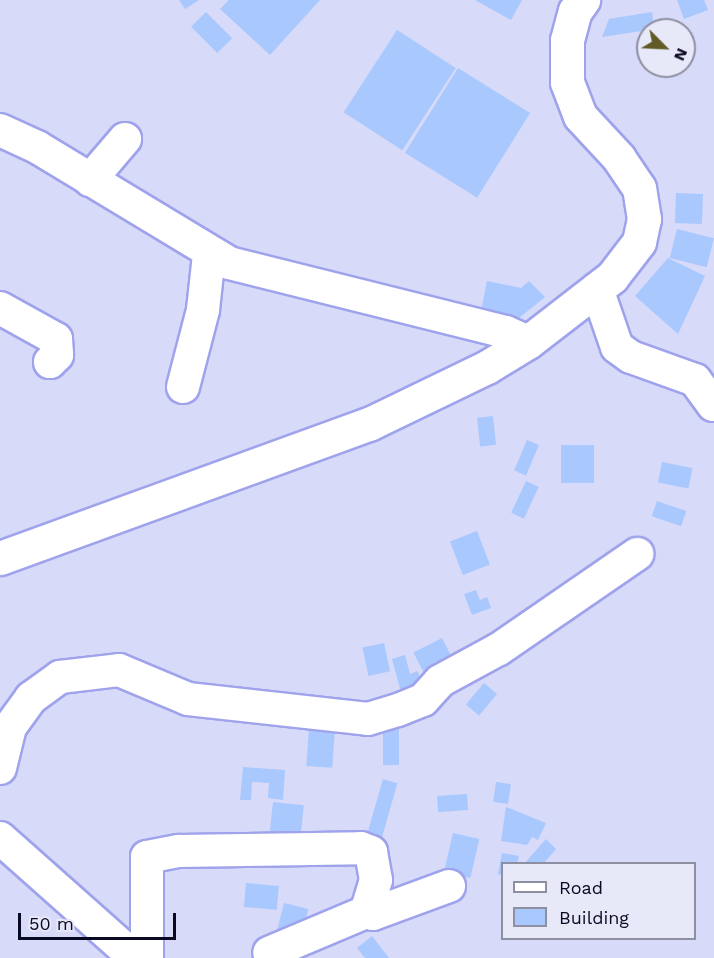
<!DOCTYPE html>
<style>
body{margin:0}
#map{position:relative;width:714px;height:958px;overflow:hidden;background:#d7daf9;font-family:"Work Sans",sans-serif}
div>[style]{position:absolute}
.building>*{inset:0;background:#a9c8fd;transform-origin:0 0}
.roads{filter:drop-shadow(2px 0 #9fa3ec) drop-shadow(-2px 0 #9fa3ec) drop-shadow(0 2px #9fa3ec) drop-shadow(0 -2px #9fa3ec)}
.minor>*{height:32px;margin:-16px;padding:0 16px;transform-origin:16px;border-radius:16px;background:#fff}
.major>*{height:33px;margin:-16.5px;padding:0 16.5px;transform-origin:16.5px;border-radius:16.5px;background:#fff}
span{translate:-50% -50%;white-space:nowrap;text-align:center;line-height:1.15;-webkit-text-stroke:4.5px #e7e8f8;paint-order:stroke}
.legend{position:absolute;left:501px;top:862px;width:195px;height:78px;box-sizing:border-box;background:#e7e8f8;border:2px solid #8f8fa2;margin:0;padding:8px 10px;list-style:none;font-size:18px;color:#0a0922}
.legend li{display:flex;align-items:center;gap:12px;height:30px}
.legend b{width:30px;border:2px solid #8f8fa2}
.north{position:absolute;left:636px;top:18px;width:60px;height:60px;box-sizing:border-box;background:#e7e8f8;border:2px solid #8f8fa2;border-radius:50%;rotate:114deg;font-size:16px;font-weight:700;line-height:24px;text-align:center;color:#0a0922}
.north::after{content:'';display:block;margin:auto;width:21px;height:27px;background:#625b27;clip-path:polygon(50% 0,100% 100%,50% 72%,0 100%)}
.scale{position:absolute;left:18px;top:913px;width:158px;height:27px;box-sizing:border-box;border:3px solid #0a0922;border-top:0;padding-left:8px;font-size:18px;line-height:21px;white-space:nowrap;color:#0a0922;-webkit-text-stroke:4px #e7e8f8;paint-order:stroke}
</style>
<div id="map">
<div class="building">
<i style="clip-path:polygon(179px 0,199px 0,185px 9px)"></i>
<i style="clip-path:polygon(229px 0,320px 0,270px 55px,220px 9px)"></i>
<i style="clip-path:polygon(475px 0,522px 0,511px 20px)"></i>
<i style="clip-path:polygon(677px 0,704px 0,708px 10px,684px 19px)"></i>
<i style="left:206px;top:12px;width:37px;height:21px;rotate:45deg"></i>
<i style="clip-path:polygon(652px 12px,654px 29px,602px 37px,609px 19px)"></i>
<i style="left:397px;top:30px;width:70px;height:98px;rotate:33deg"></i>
<i style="left:458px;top:68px;width:85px;height:100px;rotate:32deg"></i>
<i style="left:676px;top:193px;width:27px;height:30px;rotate:2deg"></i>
<i style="left:677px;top:229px;width:38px;height:30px;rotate:14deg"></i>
<i style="clip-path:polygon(668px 258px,705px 276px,678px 334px,635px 296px)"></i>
<i style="clip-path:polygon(487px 281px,521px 288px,529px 281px,545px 297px,519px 318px,481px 311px)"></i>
<i style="left:493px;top:416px;width:29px;height:16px;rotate:84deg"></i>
<i style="left:527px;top:440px;width:13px;height:33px;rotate:23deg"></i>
<i style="left:561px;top:445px;width:33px;height:38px"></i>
<i style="left:662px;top:462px;width:31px;height:21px;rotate:11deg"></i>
<i style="left:526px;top:481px;width:14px;height:35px;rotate:25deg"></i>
<i style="left:657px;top:501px;width:31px;height:16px;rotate:19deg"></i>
<i style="left:477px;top:531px;width:36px;height:29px;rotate:69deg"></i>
<i style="clip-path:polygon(476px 590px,480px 600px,487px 597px,491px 608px,472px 615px,464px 594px)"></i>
<i style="left:442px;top:638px;width:31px;height:32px;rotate:63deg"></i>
<i style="left:384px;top:643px;width:29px;height:22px;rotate:78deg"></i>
<i style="clip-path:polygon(405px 655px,410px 674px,418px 671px,422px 686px,401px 692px,392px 659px)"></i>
<i style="left:484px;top:683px;width:17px;height:28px;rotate:40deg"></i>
<i style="left:383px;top:727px;width:16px;height:38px"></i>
<i style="left:309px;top:728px;width:26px;height:38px;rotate:4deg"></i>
<i style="clip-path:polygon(243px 767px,285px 770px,283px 800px,268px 798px,269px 783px,252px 782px,251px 800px,240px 800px)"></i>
<i style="left:383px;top:779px;width:15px;height:58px;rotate:16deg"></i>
<i style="left:496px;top:782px;width:15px;height:20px;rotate:8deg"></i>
<i style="left:467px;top:794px;width:16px;height:30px;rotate:86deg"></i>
<i style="left:273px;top:802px;width:31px;height:38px;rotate:6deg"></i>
<i style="clip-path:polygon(506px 807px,546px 823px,538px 840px,532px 837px,527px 845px,501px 841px)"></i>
<i style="left:453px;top:833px;width:27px;height:40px;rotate:13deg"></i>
<i style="clip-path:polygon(546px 839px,556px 849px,543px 864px,524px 864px)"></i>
<i style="clip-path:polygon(502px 853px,519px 856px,517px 864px,502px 864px,502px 875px,498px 874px)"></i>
<i style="left:246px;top:883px;width:33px;height:24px;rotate:5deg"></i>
<i style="left:284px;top:903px;width:25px;height:27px;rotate:14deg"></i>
<i style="clip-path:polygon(372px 936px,389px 958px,365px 958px,357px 948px)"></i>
</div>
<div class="roads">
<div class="minor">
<i style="left:0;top:130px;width:41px;rotate:24.7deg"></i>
<i style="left:37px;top:147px;width:224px;rotate:31.1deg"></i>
<i style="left:229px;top:263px;width:285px;rotate:14deg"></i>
<i style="left:506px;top:332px;width:24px;rotate:24deg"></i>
<i style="left:90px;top:180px;width:54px;rotate:-49.5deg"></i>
<i style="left:597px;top:289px;width:61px;rotate:71deg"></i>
<i style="left:617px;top:347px;width:17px;rotate:36deg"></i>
<i style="left:631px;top:357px;width:68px;rotate:19.8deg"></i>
<i style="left:695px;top:380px;width:31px;rotate:54deg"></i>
<i style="left:0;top:308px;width:64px;rotate:29deg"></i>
<i style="left:56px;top:339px;width:16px;rotate:86deg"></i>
<i style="left:57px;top:355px;width:10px;rotate:135deg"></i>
<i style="left:183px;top:387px;width:80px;rotate:-75.4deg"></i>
<i style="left:203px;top:310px;width:55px;rotate:-83.8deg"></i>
<i style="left:0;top:768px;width:42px;rotate:-76.3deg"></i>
<i style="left:10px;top:727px;width:36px;rotate:-54deg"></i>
<i style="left:31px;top:698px;width:36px;rotate:-36deg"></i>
<i style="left:60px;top:677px;width:59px;rotate:-6.8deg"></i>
<i style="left:119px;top:670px;width:75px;rotate:22.8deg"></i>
<i style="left:188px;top:699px;width:181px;rotate:6.3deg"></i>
<i style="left:368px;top:719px;width:31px;rotate:-17deg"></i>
<i style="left:398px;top:710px;width:27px;rotate:-22deg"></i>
<i style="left:423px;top:700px;width:25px;rotate:-48deg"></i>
<i style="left:440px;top:681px;width:67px;rotate:-28.5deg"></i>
<i style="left:499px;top:649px;width:168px;rotate:-34.5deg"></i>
<i style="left:0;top:838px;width:181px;rotate:41.6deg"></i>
<i style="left:366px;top:912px;width:7px;rotate:16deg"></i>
<i style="left:373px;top:914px;width:81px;rotate:-20.2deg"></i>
<i style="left:147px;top:958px;width:101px;rotate:-90deg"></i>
<i style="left:147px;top:857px;width:33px;rotate:-11deg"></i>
<i style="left:179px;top:851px;width:182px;rotate:-0.9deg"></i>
<i style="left:361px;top:848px;width:11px;rotate:22deg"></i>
<i style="left:371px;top:852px;width:28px;rotate:80deg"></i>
<i style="left:376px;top:880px;width:34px;rotate:107deg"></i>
<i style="left:366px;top:912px;width:105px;rotate:157.1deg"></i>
</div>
<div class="major">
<i style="left:0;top:558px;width:393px;rotate:-20deg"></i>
<i style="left:369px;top:424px;width:131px;rotate:-25.8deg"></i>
<i style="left:487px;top:367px;width:48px;rotate:-31.4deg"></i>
<i style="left:528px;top:342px;width:106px;rotate:-37.7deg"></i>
<i style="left:612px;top:277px;width:44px;rotate:-52.4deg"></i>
<i style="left:639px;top:242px;width:24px;rotate:-78deg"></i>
<i style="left:644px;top:219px;width:31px;rotate:-99deg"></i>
<i style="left:639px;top:188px;width:36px;rotate:-124deg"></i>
<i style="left:619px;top:158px;width:57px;rotate:-132.9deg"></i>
<i style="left:580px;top:116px;width:36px;rotate:-111deg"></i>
<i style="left:567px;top:82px;width:42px;rotate:-90deg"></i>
<i style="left:567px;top:40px;width:30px;rotate:-75deg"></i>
<i style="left:575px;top:11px;width:14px;rotate:-54deg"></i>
</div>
</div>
<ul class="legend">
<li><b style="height:8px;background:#fff"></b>Road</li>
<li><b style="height:16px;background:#a9c8fd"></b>Building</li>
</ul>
<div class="north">N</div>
<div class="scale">50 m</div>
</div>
